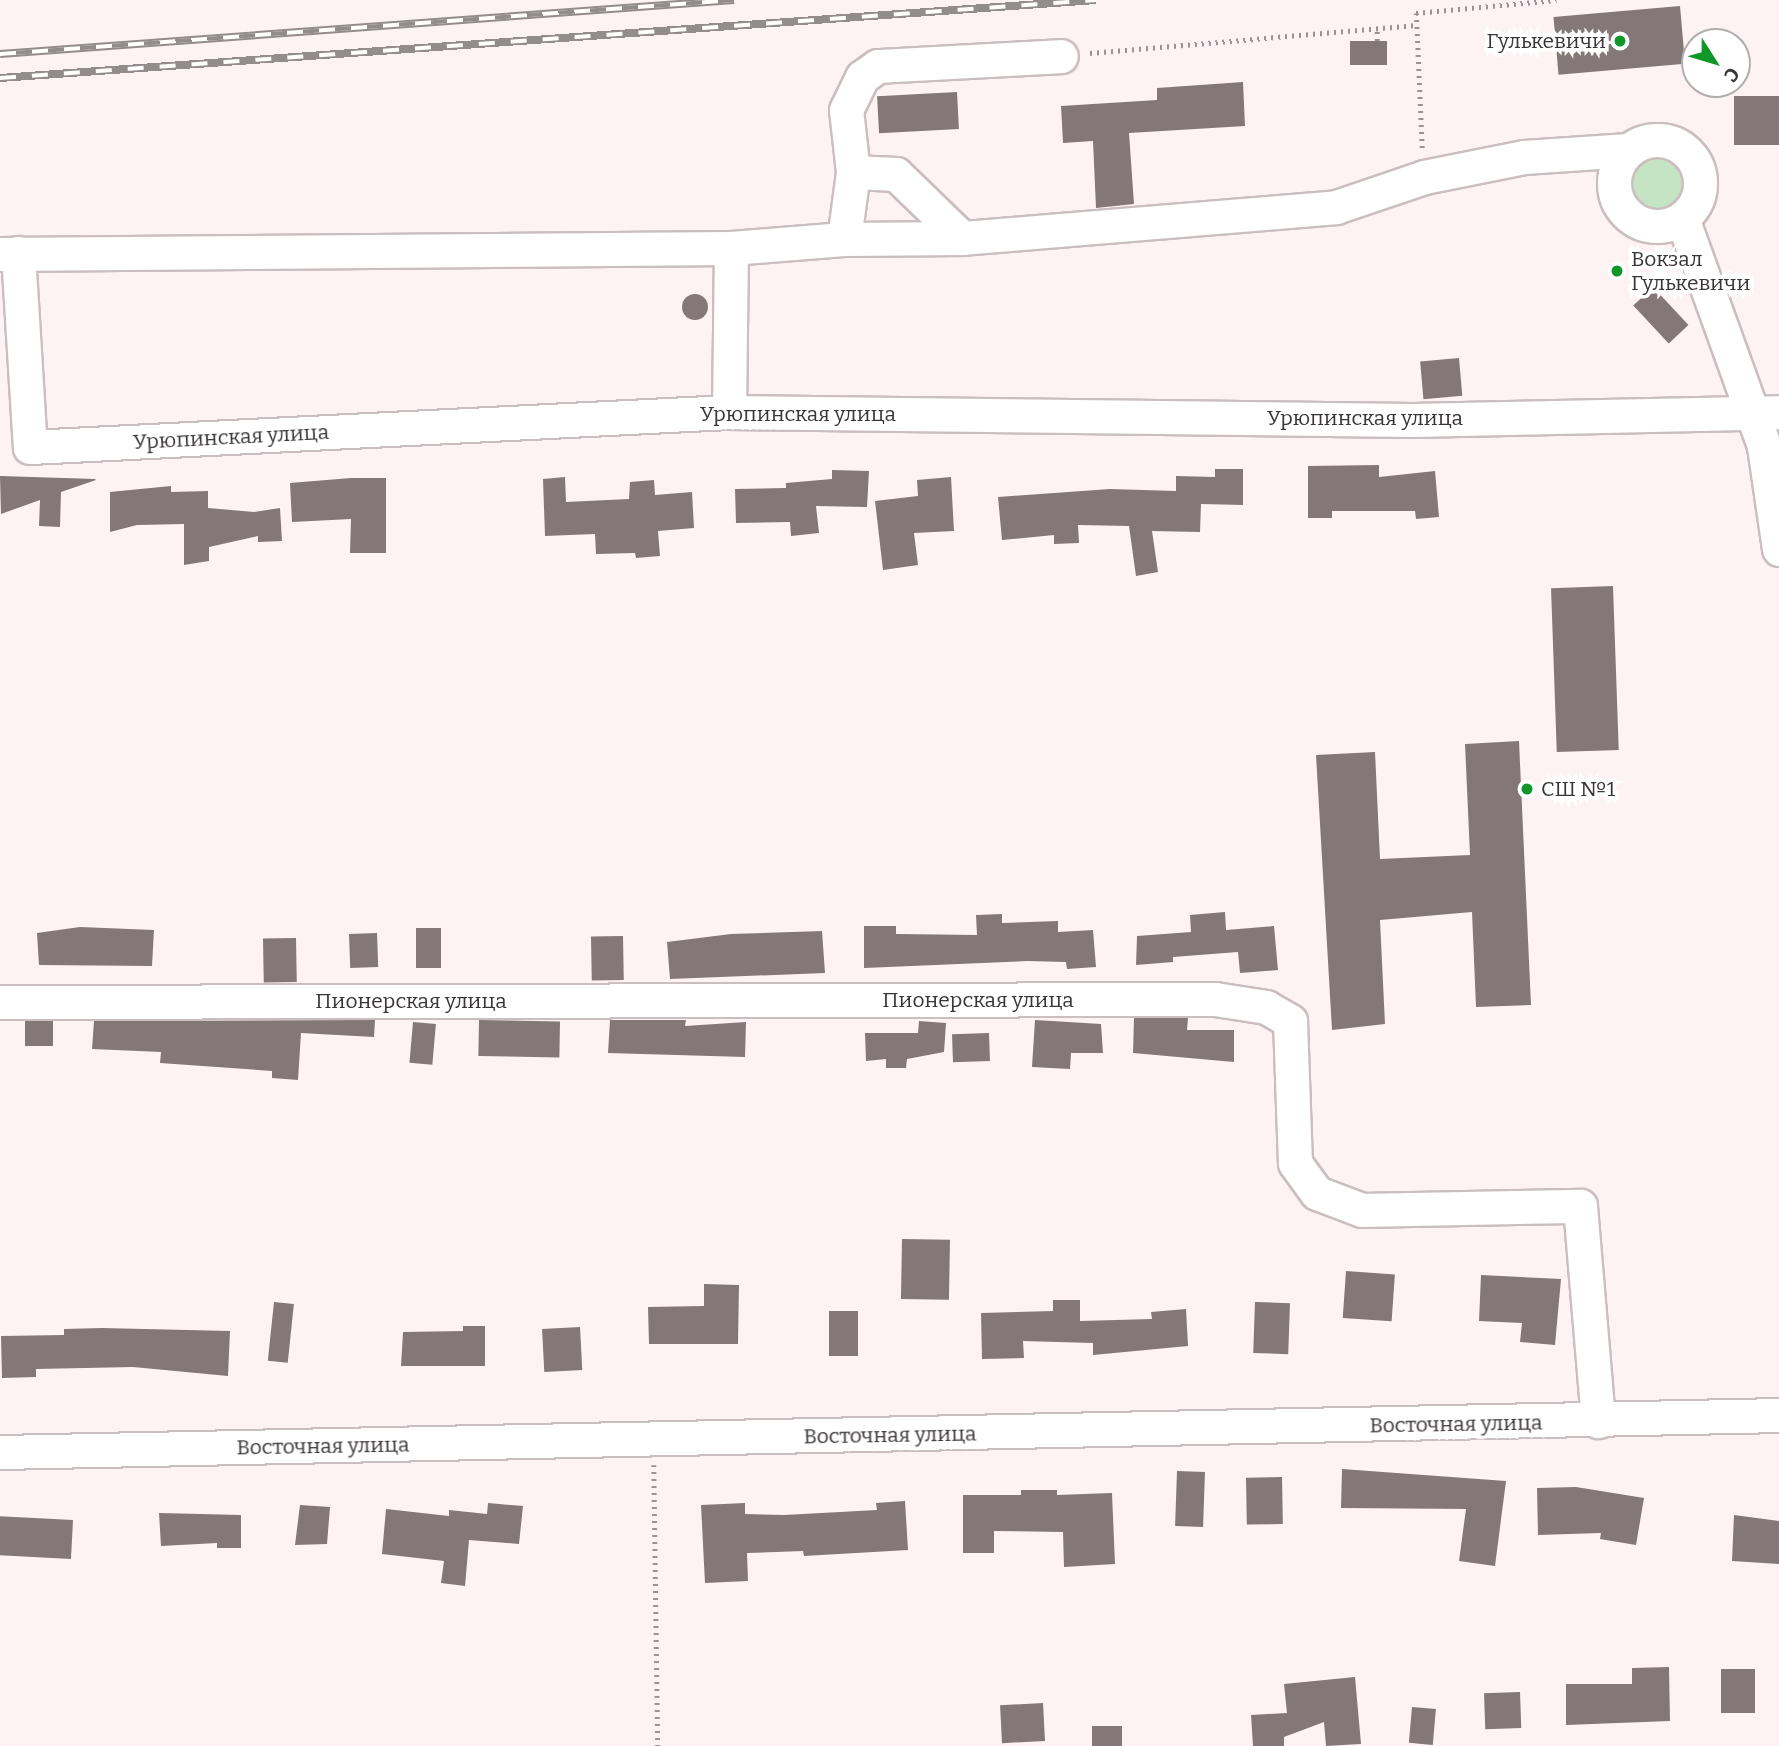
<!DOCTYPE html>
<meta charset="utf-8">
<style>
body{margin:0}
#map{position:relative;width:1779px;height:1746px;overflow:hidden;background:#fef3f4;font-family:Bitter,serif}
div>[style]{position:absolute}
.green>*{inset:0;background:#c5e4c4}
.round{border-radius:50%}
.building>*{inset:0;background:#837778;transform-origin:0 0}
.path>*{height:4.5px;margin-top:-2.25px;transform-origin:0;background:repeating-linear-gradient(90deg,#9a9293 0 2px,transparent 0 7px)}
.roads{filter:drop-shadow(2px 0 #cbbec0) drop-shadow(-2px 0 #cbbec0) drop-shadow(0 2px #cbbec0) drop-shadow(0 -2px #cbbec0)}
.minor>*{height:33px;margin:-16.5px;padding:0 16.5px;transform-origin:16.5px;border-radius:16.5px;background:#fff}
.minor>.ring{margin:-16.5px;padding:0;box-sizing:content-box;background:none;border:33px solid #fff;border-radius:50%}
.rail>*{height:8px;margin-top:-4px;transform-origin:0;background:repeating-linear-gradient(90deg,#fff 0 16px,#938b8c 0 32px);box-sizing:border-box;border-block:2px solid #938b8c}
.dots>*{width:19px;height:19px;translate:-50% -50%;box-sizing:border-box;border:4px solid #fff;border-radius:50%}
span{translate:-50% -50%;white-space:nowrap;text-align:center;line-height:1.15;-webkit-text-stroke:7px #fff;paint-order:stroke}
.poi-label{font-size:21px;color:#3a3536}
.right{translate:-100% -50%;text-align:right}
.left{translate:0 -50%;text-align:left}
.street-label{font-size:21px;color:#3a3536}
.north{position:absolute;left:1681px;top:28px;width:70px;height:70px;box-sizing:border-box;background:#fff;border:2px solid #b0aeaf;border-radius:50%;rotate:127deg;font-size:19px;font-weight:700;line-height:28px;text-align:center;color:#3a3536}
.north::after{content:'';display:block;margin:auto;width:24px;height:32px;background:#11962a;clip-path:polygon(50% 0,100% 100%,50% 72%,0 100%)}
</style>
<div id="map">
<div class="green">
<i class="round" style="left:1629px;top:157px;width:56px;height:56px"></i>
</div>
<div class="building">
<i style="left:1680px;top:6px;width:58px;height:127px;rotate:85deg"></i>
<i style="left:1350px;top:41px;width:37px;height:24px"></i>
<i style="clip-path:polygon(1243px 82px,1245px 126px,1129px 133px,1134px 204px,1096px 208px,1093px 141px,1063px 143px,1061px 106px,1157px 100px,1157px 88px)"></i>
<i style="left:957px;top:92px;width:37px;height:80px;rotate:87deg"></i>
<i style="left:1779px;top:96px;width:49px;height:45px;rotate:90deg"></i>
<i style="left:1653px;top:287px;width:52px;height:27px;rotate:47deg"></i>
<i class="round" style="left:682px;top:294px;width:26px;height:26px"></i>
<i style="left:1459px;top:358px;width:38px;height:39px;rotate:85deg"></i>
<i style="clip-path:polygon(1379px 465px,1379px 477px,1435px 471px,1439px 517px,1416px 519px,1415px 511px,1332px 511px,1332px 518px,1308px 518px,1308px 466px)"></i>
<i style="clip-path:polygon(1215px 469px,1243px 469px,1243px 505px,1201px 504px,1200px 532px,1152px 531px,1158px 572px,1136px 576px,1129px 526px,1078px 525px,1079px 543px,1054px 544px,1054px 535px,1002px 540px,998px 497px,1110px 489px,1176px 491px,1176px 476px,1215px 477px)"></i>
<i style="clip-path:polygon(832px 470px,869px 471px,867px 507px,816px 506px,819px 533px,791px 536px,790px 522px,736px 523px,735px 489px,786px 488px,786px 483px,832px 479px)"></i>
<i style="clip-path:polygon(0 476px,95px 479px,96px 480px,61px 492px,60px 527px,39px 526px,40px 500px,1px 514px)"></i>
<i style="clip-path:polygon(565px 477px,566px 502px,629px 499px,630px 482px,654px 480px,655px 495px,692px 492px,694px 528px,658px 531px,660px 556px,636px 558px,635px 553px,596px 554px,595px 534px,545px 536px,543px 479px)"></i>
<i style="clip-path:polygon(951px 477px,954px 531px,914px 533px,918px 565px,883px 570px,875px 501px,918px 496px,917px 480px)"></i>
<i style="clip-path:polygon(351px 478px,386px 478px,386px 553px,350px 553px,351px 519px,292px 522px,290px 483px)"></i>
<i style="clip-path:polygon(171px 486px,171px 492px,208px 491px,208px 508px,254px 512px,280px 508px,282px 541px,258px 542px,258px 536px,209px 547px,209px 561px,184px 565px,184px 524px,137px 525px,110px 532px,110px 492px)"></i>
<i style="left:1613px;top:586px;width:164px;height:62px;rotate:88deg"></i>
<i style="clip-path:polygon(1519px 741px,1531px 1005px,1476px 1007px,1472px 912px,1380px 920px,1385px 1024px,1332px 1030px,1316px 755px,1375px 752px,1380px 859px,1470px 855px,1465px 744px)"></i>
<i style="clip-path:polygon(1225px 912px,1226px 930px,1274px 926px,1278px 970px,1240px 973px,1238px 952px,1173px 957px,1173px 962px,1136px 965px,1137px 936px,1191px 932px,1190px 915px)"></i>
<i style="clip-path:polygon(1002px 914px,1002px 923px,1058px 921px,1058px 932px,1093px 930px,1096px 967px,1067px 969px,1066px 962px,1028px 961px,864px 968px,864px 926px,896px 926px,896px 934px,977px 935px,976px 915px)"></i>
<i style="clip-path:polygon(80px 927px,154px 930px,152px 966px,39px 965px,37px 933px)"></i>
<i style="left:416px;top:928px;width:25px;height:40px"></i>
<i style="clip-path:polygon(822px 931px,825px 973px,670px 979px,667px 942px,731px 934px)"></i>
<i style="left:377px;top:933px;width:34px;height:28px;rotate:88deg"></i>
<i style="left:623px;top:936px;width:44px;height:32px;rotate:89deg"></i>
<i style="left:296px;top:938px;width:44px;height:33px;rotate:89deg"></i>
<i style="clip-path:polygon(1134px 1018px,1188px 1018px,1187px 1030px,1234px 1030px,1234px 1062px,1133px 1053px)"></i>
<i style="clip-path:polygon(375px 1020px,374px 1037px,301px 1033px,298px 1080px,272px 1078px,272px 1071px,160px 1063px,161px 1052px,92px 1049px,94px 1021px)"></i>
<i style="left:479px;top:1020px;width:81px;height:36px;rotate:1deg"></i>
<i style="clip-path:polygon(610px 1020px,686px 1020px,685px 1026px,746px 1022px,745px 1057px,608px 1053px)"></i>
<i style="clip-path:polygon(1035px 1020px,1101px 1024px,1103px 1053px,1071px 1053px,1070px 1069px,1032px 1067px)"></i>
<i style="left:25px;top:1021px;width:28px;height:25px"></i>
<i style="clip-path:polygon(919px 1021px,946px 1023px,944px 1052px,907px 1059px,906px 1068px,886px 1068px,886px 1059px,866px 1061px,865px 1033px,918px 1033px)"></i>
<i style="left:413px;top:1022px;width:23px;height:41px;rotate:5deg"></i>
<i style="left:989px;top:1033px;width:28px;height:37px;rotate:88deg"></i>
<i style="left:902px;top:1239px;width:48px;height:60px;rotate:1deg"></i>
<i style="left:1346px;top:1271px;width:49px;height:47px;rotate:4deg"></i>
<i style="clip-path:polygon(1481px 1275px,1561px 1279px,1555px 1345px,1520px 1342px,1522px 1323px,1479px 1321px)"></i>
<i style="clip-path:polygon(704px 1284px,739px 1285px,738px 1344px,649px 1344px,648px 1307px,704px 1306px)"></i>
<i style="clip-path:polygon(1053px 1300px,1080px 1300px,1080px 1321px,1152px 1319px,1151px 1312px,1186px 1309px,1188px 1346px,1093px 1355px,1093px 1343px,1023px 1341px,1024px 1358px,982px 1359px,981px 1313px,1053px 1311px)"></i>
<i style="left:274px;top:1302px;width:20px;height:59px;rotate:6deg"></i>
<i style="left:1255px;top:1302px;width:35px;height:51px;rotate:2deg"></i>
<i style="left:829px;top:1311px;width:29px;height:45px"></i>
<i style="clip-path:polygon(463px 1326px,485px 1326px,485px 1366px,401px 1366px,403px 1332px,463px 1331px)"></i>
<i style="left:580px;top:1327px;width:43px;height:38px;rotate:87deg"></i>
<i style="clip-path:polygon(102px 1328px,230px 1331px,228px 1376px,133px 1367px,36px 1369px,36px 1377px,2px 1378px,1px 1336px,64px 1335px,64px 1329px)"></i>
<i style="clip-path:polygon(1342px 1469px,1506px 1481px,1495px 1566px,1459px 1561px,1466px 1509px,1341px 1508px)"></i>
<i style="left:1177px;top:1471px;width:28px;height:55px;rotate:2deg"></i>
<i style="left:1282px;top:1477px;width:47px;height:36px;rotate:89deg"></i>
<i style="clip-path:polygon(1576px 1487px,1644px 1498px,1636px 1545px,1600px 1539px,1601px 1533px,1538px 1535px,1537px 1488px)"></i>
<i style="clip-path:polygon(1021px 1490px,1057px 1490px,1057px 1495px,1112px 1493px,1115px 1564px,1064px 1567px,1063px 1532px,994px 1531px,994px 1553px,963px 1553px,963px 1495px,1021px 1495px)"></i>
<i style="clip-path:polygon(905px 1501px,908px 1550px,804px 1556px,803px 1551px,747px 1553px,748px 1581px,705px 1583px,701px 1505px,745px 1503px,745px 1514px,784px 1515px,877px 1510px,876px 1503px)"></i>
<i style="clip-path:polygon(488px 1503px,523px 1506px,519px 1544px,469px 1540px,465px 1586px,441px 1583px,444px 1561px,382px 1554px,386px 1509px,449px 1516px,449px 1510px,487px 1514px)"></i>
<i style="clip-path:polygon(300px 1505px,330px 1507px,327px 1544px,295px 1545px)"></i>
<i style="clip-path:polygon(159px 1513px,241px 1515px,241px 1548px,217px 1548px,217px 1543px,161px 1546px)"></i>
<i style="clip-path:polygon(1734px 1515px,1779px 1521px,1779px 1564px,1732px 1561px)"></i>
<i style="left:73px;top:1520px;width:39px;height:73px;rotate:93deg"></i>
<i style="clip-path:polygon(1669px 1667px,1670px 1721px,1566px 1725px,1566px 1684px,1632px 1684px,1632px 1668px)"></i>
<i style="left:1721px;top:1669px;width:34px;height:44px"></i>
<i style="clip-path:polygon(1355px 1677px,1361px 1744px,1326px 1746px,1324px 1722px,1284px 1737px,1284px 1746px,1253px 1746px,1251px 1715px,1287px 1713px,1284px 1684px)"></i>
<i style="left:1520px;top:1692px;width:36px;height:36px;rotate:88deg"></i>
<i style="left:1043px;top:1703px;width:38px;height:43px;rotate:87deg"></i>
<i style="left:1412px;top:1707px;width:24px;height:36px;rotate:5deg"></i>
<i style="left:1092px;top:1726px;width:30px;height:20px"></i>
</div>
<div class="path">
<i style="left:1377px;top:41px;width:10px;rotate:-90deg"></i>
<i style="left:1090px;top:53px;width:328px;rotate:-4.9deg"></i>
<i style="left:1422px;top:148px;width:135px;rotate:-92.5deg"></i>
<i style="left:1416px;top:13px;width:141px;rotate:-5.3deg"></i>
<i style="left:654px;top:1465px;width:281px;rotate:89.2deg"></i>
</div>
<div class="roads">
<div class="minor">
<i class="ring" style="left:1614px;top:140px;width:53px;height:53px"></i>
<i style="left:853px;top:172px;width:62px;rotate:-96.4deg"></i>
<i style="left:846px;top:110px;width:37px;rotate:-64deg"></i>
<i style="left:862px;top:77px;width:19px;rotate:-35deg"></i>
<i style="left:878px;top:66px;width:183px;rotate:-3.1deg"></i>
<i style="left:1682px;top:218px;width:242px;rotate:70.2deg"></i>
<i style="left:1764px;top:446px;width:104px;rotate:81.7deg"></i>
<i style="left:844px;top:239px;width:68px;rotate:-82.3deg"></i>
<i style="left:853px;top:172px;width:43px;rotate:2.7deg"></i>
<i style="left:896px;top:174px;width:92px;rotate:44.1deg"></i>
<i style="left:18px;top:253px;width:194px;rotate:86.5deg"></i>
<i style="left:30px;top:447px;width:700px;rotate:-2.87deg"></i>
<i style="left:729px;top:412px;width:683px;rotate:0.67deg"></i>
<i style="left:1412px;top:420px;width:367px;rotate:-1.2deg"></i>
<i style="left:0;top:254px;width:731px;rotate:-0.47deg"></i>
<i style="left:731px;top:248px;width:113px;rotate:-4.6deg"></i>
<i style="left:844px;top:239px;width:118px;rotate:-0.5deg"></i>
<i style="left:962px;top:238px;width:375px;rotate:-4.7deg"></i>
<i style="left:1336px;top:207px;width:93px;rotate:-18.8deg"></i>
<i style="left:1424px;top:177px;width:102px;rotate:-11.3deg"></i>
<i style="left:1524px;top:157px;width:104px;rotate:-3.9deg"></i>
<i style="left:729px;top:412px;width:164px;rotate:-89.3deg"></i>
<i style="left:0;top:1002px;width:1215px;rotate:-0.14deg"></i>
<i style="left:1215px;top:999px;width:52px;rotate:8.9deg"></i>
<i style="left:1266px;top:1007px;width:28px;rotate:30deg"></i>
<i style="left:1290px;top:1021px;width:142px;rotate:88deg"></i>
<i style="left:1295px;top:1163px;width:37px;rotate:54deg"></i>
<i style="left:1317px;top:1193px;width:48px;rotate:20.7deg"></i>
<i style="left:1362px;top:1210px;width:218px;rotate:-1.1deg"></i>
<i style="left:1580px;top:1206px;width:216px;rotate:85.2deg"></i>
<i style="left:0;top:1452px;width:1779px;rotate:-1.19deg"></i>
</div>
</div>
<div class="rail">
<i style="left:0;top:54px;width:736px;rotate:-4.21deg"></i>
<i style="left:0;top:78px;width:1099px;rotate:-4.07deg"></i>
</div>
<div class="dots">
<i style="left:1620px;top:41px;background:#11962a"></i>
<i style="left:1617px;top:271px;background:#11962a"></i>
<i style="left:1527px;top:789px;background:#11962a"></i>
</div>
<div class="poi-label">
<span class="right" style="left:1606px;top:41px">Гулькевичи</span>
<span class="left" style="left:1631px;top:271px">Вокзал<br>Гулькевичи</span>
<span class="left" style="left:1541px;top:789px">СШ №1</span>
</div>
<div class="street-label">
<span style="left:798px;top:414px">Урюпинская улица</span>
<span style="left:1365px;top:418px">Урюпинская улица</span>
<span style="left:231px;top:437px;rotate:-3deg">Урюпинская улица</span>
<span style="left:978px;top:1000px">Пионерская улица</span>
<span style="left:411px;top:1001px">Пионерская улица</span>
<span style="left:1456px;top:1424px;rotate:-1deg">Восточная улица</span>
<span style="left:890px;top:1435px;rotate:-1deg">Восточная улица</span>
<span style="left:323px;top:1446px;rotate:-1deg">Восточная улица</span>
</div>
<div class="north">С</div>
</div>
